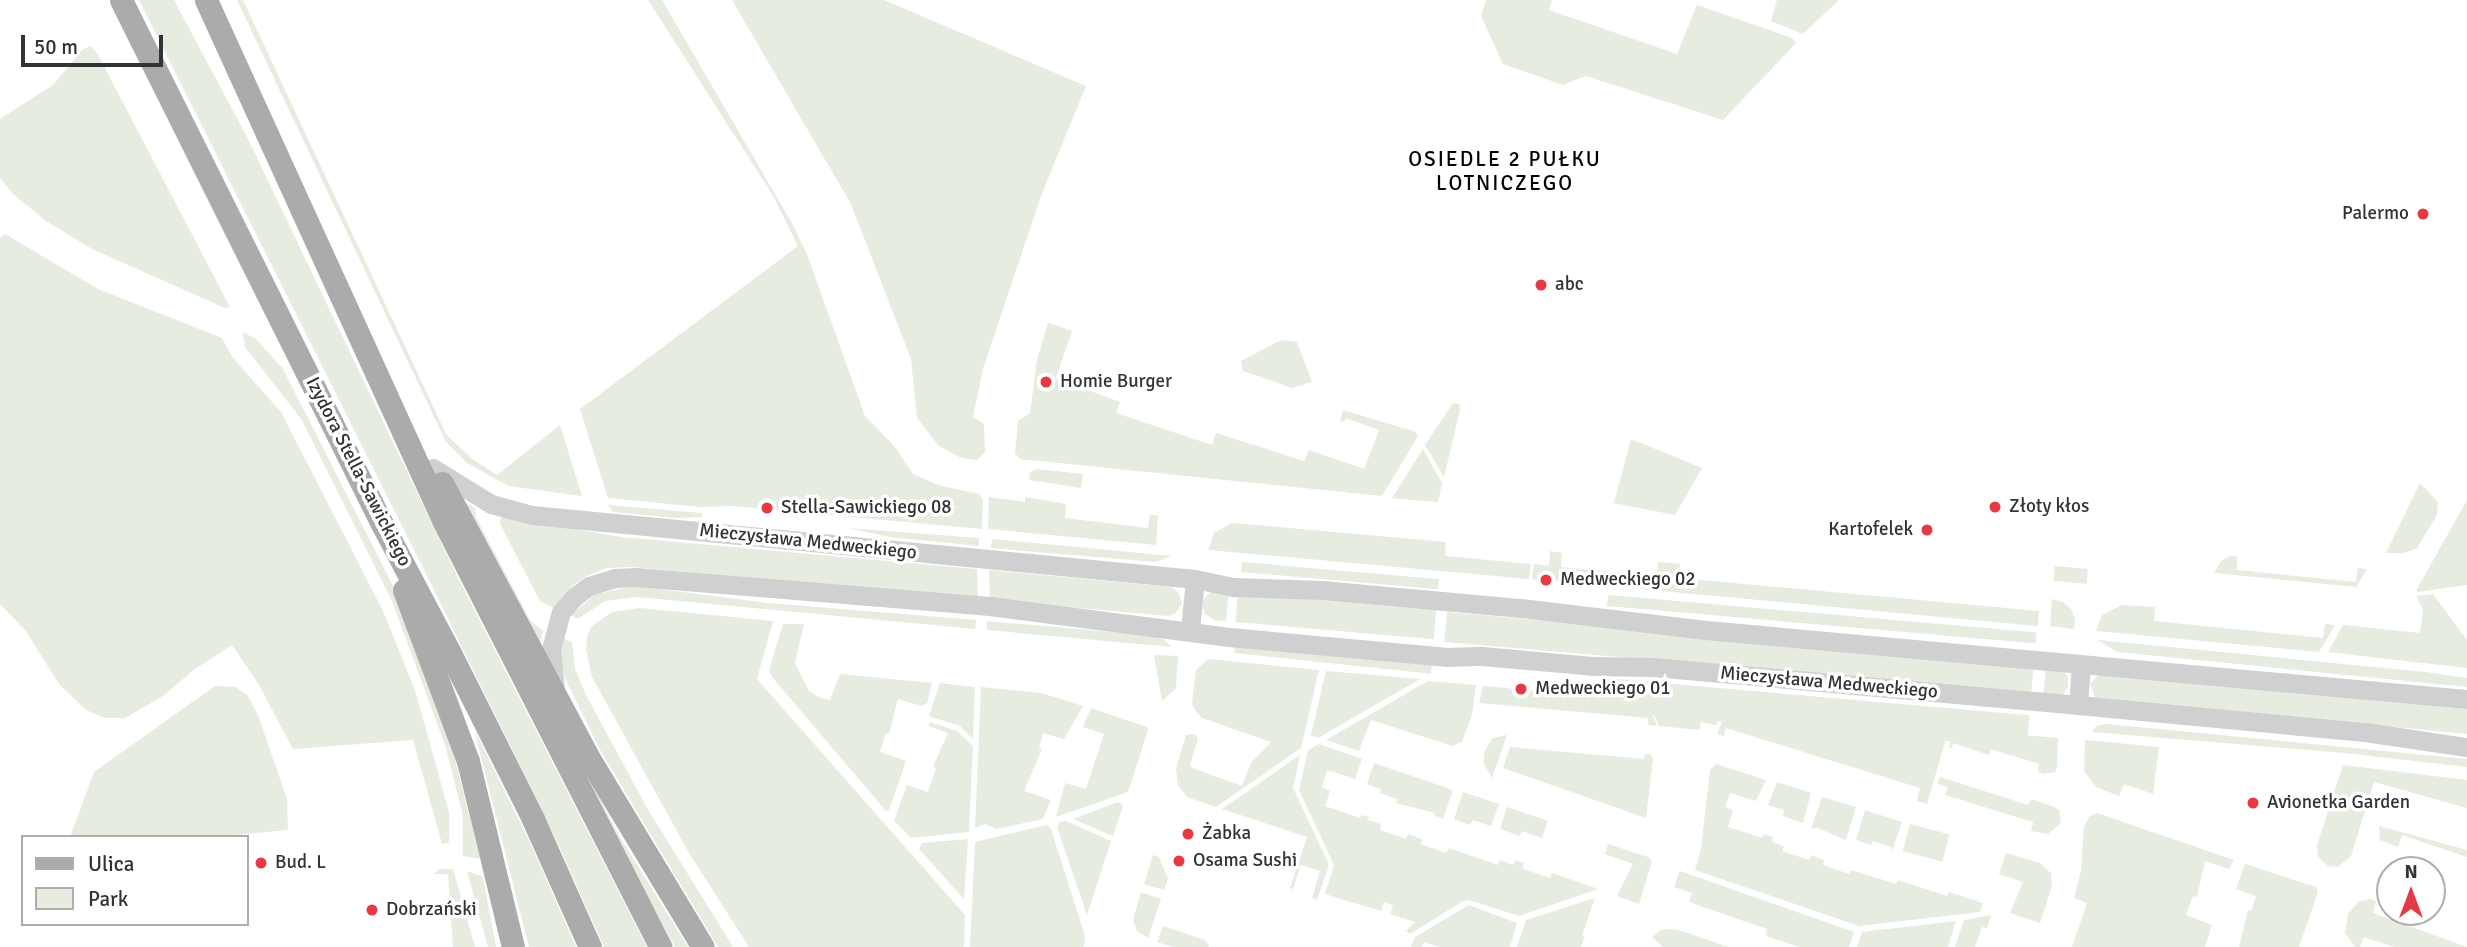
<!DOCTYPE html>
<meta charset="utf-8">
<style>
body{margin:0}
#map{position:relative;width:2467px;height:947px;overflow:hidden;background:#fff;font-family:Signika,sans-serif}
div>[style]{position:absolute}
.green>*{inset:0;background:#e6ecdf;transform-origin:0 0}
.minor>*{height:19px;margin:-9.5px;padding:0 9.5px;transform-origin:9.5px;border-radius:9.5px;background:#d0d0d0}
.major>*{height:23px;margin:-11.5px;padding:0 11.5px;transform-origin:11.5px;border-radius:11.5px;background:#ababab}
.dots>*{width:19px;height:19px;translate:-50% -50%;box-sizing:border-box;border:4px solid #fff;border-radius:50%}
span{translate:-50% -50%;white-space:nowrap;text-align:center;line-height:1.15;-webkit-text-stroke:7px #fff;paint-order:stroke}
.poi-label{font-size:19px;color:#333}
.right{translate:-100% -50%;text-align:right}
.left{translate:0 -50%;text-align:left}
.street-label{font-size:19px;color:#333}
.neighbourhood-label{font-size:21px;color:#000;letter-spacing:2px}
.legend{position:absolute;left:21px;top:835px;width:228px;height:91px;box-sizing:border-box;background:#fff;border:2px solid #adadad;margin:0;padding:9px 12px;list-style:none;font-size:21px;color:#333}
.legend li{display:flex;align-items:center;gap:14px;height:35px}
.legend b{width:35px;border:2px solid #adadad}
.north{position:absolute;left:2376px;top:856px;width:70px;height:70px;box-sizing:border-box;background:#fff;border:2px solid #adadad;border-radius:50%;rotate:0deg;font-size:19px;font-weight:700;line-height:28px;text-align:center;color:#333}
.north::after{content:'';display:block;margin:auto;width:24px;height:32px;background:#e63946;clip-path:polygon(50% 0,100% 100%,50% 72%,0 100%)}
.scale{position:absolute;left:21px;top:35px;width:142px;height:32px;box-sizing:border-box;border:4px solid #333;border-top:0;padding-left:9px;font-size:21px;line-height:24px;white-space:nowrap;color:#333;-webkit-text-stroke:5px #fff;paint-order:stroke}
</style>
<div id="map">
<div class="green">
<i style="clip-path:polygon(139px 0,174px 0,247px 137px,460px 582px,647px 947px,604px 947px,559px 846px,432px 586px)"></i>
<i style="clip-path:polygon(237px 0,243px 0,446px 434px,471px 458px,497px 475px,560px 425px,582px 496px,508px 486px,467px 463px,446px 442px)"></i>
<i style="clip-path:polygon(648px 0,662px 0,793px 225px,808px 257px,865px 416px,895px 447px,913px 474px,938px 485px,979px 494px,983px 500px,982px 529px,733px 506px,700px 507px,608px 498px,580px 409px,798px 246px,772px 194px)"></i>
<i style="clip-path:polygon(732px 0,884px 0,1086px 86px,1041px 196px,983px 369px,973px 417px,984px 424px,985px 452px,977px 460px,961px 458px,939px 446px,917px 418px,911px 359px,851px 204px)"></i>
<i style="clip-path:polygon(1486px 0,1552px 0,1549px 10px,1677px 54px,1697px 5px,1792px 38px,1796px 43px,1723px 120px,1586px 76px,1563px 85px,1503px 64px,1481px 16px)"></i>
<i style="clip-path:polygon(1777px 0,1839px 0,1803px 34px,1771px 21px)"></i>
<i style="clip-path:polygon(90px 46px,97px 53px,230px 307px,225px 308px,92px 249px,46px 221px,13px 194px,0 178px,0 119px,53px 85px,82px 50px)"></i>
<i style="clip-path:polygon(5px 234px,98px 289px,222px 338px,233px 358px,281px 412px,383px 611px,415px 690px,449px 812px,449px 842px,442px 844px,413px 740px,293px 749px,259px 685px,232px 645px,195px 669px,163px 696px,125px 718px,105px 718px,86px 710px,59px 684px,26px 631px,0 604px,0 238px)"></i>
<i style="clip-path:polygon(1048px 323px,1072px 331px,1056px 378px,1120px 402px,1116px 413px,1212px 445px,1216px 433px,1304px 461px,1309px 450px,1364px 469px,1379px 430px,1346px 418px,1344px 422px,1340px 421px,1343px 410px,1416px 432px,1418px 436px,1382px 496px,1020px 459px,1015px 453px,1018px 421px,1030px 413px,1037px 360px)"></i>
<i style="clip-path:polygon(243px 332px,256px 339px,283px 369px,393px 586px,447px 727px,480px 859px,463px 856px,463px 815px,445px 745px,392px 601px,302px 420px,245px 347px)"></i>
<i style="clip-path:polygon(1281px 340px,1297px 342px,1312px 382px,1292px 388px,1243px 371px,1241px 361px)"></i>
<i style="clip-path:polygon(1453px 403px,1459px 404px,1460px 410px,1444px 477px,1425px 445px)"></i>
<i style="clip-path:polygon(1631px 439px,1702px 468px,1675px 515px,1614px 503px)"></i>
<i style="clip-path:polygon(1423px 449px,1442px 483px,1438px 502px,1392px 498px)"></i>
<i style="clip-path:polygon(1036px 469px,1083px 474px,1081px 488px,1029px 480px,1030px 472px)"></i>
<i style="clip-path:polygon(2420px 483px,2438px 502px,2437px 515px,2417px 548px,2404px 553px,2386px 553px)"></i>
<i style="clip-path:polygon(457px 497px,475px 508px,476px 517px,530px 620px,543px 631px,540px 646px)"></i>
<i style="clip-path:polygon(989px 497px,1025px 502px,1025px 497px,1066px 504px,1065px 518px,1148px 528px,1150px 515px,1158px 515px,1156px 545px,988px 529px)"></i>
<i style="clip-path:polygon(2467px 500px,2467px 585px,2417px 592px,2417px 589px)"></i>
<i style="clip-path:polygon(608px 505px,702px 513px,702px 517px,675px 518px,613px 512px)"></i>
<i style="clip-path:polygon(501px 516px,621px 537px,977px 569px,978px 599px,632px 567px,607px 568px,589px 575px,572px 586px,553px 608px,540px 601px,500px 524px)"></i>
<i style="clip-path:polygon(1232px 523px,1446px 542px,1445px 556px,1531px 564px,1529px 579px,1208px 550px,1214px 533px)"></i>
<i style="clip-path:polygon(848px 528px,979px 538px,979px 546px,889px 537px)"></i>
<i style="clip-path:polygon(992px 539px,1172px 556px,1155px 562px,991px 548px)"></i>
<i style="clip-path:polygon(1550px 551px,1562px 553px,1561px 567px,1657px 576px,1658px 562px,1680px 564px,1679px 578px,2039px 611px,2038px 626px,1554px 581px,1554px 576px,1537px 575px,1537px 580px,1532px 579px,1534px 564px,1549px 566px)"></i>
<i style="clip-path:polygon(2230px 556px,2237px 556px,2237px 570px,2356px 582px,2358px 568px,2367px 569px,2356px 587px,2214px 573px,2221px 561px)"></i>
<i style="left:1242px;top:562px;width:198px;height:10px;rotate:5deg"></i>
<i style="left:2055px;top:566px;width:33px;height:15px;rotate:5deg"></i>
<i style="clip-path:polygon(989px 570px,1171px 587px,1178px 592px,1182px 603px,1175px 614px,1168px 616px,990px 600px)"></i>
<i style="clip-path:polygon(636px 586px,768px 603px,976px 620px,975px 629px,637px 597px,605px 601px,578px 619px,571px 615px,596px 594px)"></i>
<i style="clip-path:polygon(1210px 592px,1229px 592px,1226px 621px,1214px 620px,1205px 614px,1202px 602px)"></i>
<i style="left:1238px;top:593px;width:199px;height:29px;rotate:5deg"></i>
<i style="clip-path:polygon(2433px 594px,2467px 640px,2467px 668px,2328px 652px,2343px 625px,2420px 633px,2423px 610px,2416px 596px)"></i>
<i style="left:1608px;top:595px;width:430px;height:11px;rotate:5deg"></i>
<i style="clip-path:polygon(2052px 599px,2063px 602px,2071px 609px,2075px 619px,2074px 629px,2050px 626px)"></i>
<i style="clip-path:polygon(2122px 605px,2155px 607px,2154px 621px,2323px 638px,2325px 624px,2335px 625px,2319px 652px,2096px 631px,2102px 615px)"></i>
<i style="clip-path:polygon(640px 608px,773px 621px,757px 679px,965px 915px,964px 947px,749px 947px,689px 853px,592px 677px,586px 650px,587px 636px,592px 626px,612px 612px)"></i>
<i style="left:1447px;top:612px;width:589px;height:30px;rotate:5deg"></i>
<i style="clip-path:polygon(987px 621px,1146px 635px,1163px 639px,1172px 647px,987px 630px)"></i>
<i style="clip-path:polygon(783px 624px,804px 624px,795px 663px,809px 691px,819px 697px,830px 700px,840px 674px,932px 683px,927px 703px,921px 706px,898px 699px,889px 734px,886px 733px,880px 752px,906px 761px,889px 810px,886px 811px,772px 677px,769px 670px)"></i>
<i style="clip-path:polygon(561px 637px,572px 642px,575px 669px,586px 695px,647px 808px,733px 947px,718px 947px,600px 750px,564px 676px,560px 655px)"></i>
<i style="clip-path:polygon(2098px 640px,2425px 672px,2467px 678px,2467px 687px,2117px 652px)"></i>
<i style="left:1235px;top:644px;width:198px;height:9px;rotate:6deg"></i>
<i style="clip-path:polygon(1154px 655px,1178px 656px,1176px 688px,1162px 701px)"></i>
<i style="clip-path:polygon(1208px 659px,1319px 670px,1301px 748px,1216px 807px,1187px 797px,1178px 785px,1176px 769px,1186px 735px,1195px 734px,1198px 739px,1190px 765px,1192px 768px,1242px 786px,1251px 763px,1271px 742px,1202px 718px,1195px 710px,1192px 703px,1196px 670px)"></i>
<i style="clip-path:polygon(2046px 667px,2064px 671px,2068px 677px,2068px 687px,2062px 696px,2043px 696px)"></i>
<i style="clip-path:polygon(1326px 671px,1420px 679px,1318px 738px,1311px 735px)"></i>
<i style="clip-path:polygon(2100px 673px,2467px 709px,2467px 734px,2095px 698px,2090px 684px)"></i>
<i style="left:1605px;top:678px;width:426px;height:33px;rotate:5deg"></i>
<i style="clip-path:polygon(1428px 681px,1476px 685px,1472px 715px,1462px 742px,1453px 746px,1371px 720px,1359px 751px,1326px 740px)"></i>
<i style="clip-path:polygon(940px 683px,975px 687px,973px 739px,960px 726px,929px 716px)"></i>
<i style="clip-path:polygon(215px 686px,236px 687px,248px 696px,258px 715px,287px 799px,288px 830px,215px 837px,70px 837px,94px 772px)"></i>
<i style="clip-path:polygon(1483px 686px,1646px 701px,1657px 726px,1648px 725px,1648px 718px,1479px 703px)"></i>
<i style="clip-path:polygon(981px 687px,1041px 693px,1083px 706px,1064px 739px,1043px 733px,1039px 748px,1042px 749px,1024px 791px,1051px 800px,1043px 819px,997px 829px,985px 824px,975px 828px)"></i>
<i style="clip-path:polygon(1648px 701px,1724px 708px,1716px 725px,1701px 722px,1700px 730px,1659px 726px)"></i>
<i style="clip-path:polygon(1091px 708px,1147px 727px,1148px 730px,1128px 792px,1056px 817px,1065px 783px,1086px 789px,1104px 734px,1083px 727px)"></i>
<i style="clip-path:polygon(1727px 708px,1949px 728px,1927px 804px,1917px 801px,1920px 788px,1726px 728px,1724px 736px,1717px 734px)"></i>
<i style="clip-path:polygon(930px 722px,957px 731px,973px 746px,969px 832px,911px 838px,894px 821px,907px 785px,928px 792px,936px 768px,933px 767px,948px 733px,928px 726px)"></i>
<i style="clip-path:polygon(2107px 724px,2467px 759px,2467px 767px,2344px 753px,2092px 732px,2096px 726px)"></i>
<i style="clip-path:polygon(474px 729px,528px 838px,576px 947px,529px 947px)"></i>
<i style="clip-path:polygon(1954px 729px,2058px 738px,2057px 767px,2055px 772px,2044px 774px,2038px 772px,2039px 764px,1991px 749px,1989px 755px,1953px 743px,1952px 748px,1949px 747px)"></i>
<i style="clip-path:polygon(566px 734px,620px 837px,688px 947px,675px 947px,617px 840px)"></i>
<i style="clip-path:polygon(1507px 735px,1492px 778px,1484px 764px,1484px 752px,1493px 738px)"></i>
<i style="clip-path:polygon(2085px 740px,2159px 747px,2153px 794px,2124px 784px,2119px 796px,2096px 787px,2084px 771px)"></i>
<i style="clip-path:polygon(1319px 744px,1362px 759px,1355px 779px,1327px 770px,1322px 787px,1330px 791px,1325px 806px,1360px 818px,1361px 815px,1369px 817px,1368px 820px,1381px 824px,1380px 830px,1406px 839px,1408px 834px,1422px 839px,1421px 844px,1446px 853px,1449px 848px,1498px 865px,1500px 860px,1513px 865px,1515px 860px,1524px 863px,1523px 869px,1550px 878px,1552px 873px,1598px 889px,1519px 916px,1469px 900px,1463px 901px,1410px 934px,1406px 931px,1415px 922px,1390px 914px,1393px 905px,1384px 902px,1381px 911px,1325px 894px,1334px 865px,1299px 790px,1308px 750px)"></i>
<i style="clip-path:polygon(1510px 747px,1644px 759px,1645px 754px,1650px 754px,1653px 759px,1646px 818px,1503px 768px)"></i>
<i style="clip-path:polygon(1300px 755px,1293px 788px,1329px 865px,1317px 900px,1312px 898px,1320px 871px,1301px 865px,1293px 889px,1290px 888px,1307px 837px,1222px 809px)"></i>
<i style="clip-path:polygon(1374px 763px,1453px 790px,1443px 819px,1435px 816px,1435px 813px,1396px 803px,1397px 799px,1380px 793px,1381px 789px,1367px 784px)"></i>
<i style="clip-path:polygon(1716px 764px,1766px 780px,1756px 801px,1730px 793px,1725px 807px,1733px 810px,1728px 827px,1762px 838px,1764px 834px,1773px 837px,1772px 842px,1784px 846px,1782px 851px,1809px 860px,1811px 855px,1824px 860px,1823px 865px,1849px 874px,1851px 870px,1896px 884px,1898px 880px,1947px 896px,1949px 892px,1983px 903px,1980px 912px,1859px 926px,1695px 870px,1701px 849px,1710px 770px)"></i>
<i style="clip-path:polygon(2343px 765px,2467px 780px,2467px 808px,2374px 782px,2351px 856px,2338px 867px,2328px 866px,2318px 857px,2317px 845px)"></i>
<i style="clip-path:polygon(1940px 777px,2028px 805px,2031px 799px,2052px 806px,2059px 810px,2061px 823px,2048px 834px,2031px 831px,2033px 822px,1945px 795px,1948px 787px,1938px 784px)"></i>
<i style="clip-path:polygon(1777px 782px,1811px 793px,1803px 823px,1783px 816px,1784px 810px,1768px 805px)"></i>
<i style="clip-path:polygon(1463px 792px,1499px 804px,1491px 826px,1473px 820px,1470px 825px,1454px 819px)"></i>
<i style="clip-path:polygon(1822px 797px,1856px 807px,1846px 840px,1818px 828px,1811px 829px)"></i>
<i style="clip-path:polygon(1118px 802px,1123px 806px,1113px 836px,1073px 819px)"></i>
<i style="clip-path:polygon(1507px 807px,1548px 821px,1542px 838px,1522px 831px,1520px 836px,1500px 829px)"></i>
<i style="clip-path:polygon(1865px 810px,1902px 822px,1892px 851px,1891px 847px,1873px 841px,1871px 845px,1856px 840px)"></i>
<i style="clip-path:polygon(2097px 813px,2234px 860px,2229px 869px,2205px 861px,2197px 897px,2193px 896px,2186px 915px,2212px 925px,2205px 947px,2072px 947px,2087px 903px,2074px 898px,2081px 871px,2084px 826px,2090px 816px)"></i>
<i style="clip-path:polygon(1066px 821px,1111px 841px,1087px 915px,1057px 827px,1060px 822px)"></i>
<i style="left:1910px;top:824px;width:41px;height:28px;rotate:15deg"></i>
<i style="clip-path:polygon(1047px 825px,1051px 829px,1085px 936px,1084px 947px,970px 947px,975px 842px)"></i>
<i style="clip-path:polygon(2379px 826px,2467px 850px,2467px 857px,2402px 835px,2398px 847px,2380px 840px)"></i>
<i style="clip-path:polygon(968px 839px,964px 899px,919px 849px,922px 843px)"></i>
<i style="clip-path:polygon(1608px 844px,1648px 857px,1652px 861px,1639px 904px,1617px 896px,1633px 864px,1605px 854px)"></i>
<i style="clip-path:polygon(2006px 853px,2040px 863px,2051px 873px,2052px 886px,2040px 923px,2010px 913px,2023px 882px,1999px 874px)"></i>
<i style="clip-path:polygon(1153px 855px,1159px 857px,1168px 879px,1164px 890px,1144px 884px)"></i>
<i style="clip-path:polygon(2245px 864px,2316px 887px,2318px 892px,2299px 947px,2239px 947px,2248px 910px,2251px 911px,2256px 896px,2236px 889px)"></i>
<i style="clip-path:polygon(440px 869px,453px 869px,475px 947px,453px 947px,448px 874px,433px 874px)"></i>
<i style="clip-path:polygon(467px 871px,483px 877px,496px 947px,488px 947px)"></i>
<i style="clip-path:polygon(1680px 871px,1854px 932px,1849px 947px,1799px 947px,1766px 936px,1767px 929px,1689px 902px,1692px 893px,1674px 887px)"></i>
<i style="clip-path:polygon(1141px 892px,1161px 899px,1148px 938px,1137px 931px,1133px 920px)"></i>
<i style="clip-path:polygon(1595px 898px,1582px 935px,1585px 936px,1581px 947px,1517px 947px,1526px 920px)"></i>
<i style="clip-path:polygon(2370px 899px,2376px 901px,2373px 913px,2467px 947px,2394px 947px,2364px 937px,2360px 947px,2355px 947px,2345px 933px,2348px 914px,2358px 902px)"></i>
<i style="clip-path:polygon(1469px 905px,1517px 923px,1510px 947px,1439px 947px,1424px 942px,1422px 947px,1411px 947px,1415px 937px)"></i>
<i style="clip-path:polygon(1991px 915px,1987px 928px,1982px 927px,1975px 947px,1955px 947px,1964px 920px)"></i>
<i style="clip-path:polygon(1956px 921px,1948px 947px,1857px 947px,1862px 932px)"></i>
<i style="clip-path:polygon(1163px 926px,1205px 940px,1209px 947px,1173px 947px,1157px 942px)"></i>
<i style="clip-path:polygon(1674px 929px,1685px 932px,1729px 947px,1663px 947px,1652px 937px,1661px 930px)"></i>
</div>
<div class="minor">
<i style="left:433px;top:468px;width:68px;rotate:31.8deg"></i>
<i style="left:491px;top:504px;width:42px;rotate:15deg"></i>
<i style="left:532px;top:515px;width:666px;rotate:5.51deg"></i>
<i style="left:1195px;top:579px;width:40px;rotate:12deg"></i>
<i style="left:1234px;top:587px;width:88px;rotate:2deg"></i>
<i style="left:1322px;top:590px;width:200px;rotate:5.2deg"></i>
<i style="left:1521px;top:608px;width:186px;rotate:6.8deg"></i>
<i style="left:1706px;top:630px;width:764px;rotate:5.18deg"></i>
<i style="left:1190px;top:630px;width:51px;rotate:-84.4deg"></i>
<i style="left:555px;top:690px;width:41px;rotate:-95.6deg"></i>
<i style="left:551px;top:649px;width:38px;rotate:-75deg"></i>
<i style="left:561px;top:612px;width:20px;rotate:-49deg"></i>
<i style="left:574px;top:597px;width:19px;rotate:-36deg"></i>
<i style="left:589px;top:586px;width:27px;rotate:-17deg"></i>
<i style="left:615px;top:578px;width:21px;rotate:-3deg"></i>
<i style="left:636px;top:577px;width:355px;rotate:4.7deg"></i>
<i style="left:990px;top:606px;width:241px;rotate:7.4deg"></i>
<i style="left:1229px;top:637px;width:220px;rotate:5.2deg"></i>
<i style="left:1448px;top:657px;width:34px;rotate:-2deg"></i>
<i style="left:1482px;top:656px;width:111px;rotate:5.1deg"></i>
<i style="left:1593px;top:666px;width:60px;rotate:1deg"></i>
<i style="left:1653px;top:667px;width:427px;rotate:5.1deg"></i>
<i style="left:2078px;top:705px;width:288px;rotate:5.4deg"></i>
<i style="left:2365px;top:732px;width:103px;rotate:8.4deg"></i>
<i style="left:2078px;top:705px;width:41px;rotate:-85.8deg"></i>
</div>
<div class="major">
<i style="left:121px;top:0;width:585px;rotate:63.52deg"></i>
<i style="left:382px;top:524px;width:146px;rotate:62.2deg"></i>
<i style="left:450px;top:653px;width:186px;rotate:63.4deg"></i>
<i style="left:533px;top:819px;width:140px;rotate:66deg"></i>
<i style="left:206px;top:0;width:574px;rotate:65.49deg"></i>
<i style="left:444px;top:522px;width:477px;rotate:63deg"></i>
<i style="left:442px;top:483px;width:308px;rotate:61.9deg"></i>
<i style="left:587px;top:755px;width:224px;rotate:58.9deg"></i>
<i style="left:404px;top:590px;width:183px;rotate:69.5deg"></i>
<i style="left:468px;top:761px;width:191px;rotate:76.4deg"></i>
</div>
<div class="dots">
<i style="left:2423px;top:214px;background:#e63946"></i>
<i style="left:1541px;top:285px;background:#e63946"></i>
<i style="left:1046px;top:382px;background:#e63946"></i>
<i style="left:1995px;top:507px;background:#e63946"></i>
<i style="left:767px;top:508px;background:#e63946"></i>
<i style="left:1927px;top:530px;background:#e63946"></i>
<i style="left:1546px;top:580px;background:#e63946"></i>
<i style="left:1521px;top:689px;background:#e63946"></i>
<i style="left:2253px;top:803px;background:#e63946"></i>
<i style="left:1188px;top:834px;background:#e63946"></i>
<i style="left:1179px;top:861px;background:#e63946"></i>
<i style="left:261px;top:863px;background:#e63946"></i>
<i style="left:372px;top:910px;background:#e63946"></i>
</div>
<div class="poi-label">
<span class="right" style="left:2409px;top:214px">Palermo</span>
<span class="left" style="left:1555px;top:285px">abc</span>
<span class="left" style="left:1060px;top:382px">Homie Burger</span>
<span class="left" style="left:2009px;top:507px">Złoty kłos</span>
<span class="left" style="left:781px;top:508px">Stella-Sawickiego 08</span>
<span class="right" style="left:1913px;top:530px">Kartofelek</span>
<span class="left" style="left:1560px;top:580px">Medweckiego 02</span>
<span class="left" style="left:1535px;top:689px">Medweckiego 01</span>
<span class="left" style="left:2267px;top:803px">Avionetka Garden</span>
<span class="left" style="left:1202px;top:834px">Żabka</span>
<span class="left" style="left:1193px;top:861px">Osama Sushi</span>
<span class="left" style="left:275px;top:863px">Bud. L</span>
<span class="left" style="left:386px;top:910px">Dobrzański</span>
</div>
<div class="street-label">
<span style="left:358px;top:472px;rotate:63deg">Izydora Stella-Sawickiego</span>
<span style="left:808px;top:542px;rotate:6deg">Mieczysława Medweckiego</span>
<span style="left:1829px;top:683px;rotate:5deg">Mieczysława Medweckiego</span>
</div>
<div class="neighbourhood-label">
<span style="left:1505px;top:171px">OSIEDLE 2 PUŁKU<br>LOTNICZEGO</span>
</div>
<ul class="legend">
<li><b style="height:9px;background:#ababab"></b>Ulica</li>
<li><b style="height:19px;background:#e6ecdf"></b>Park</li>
</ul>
<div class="north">N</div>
<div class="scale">50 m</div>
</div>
